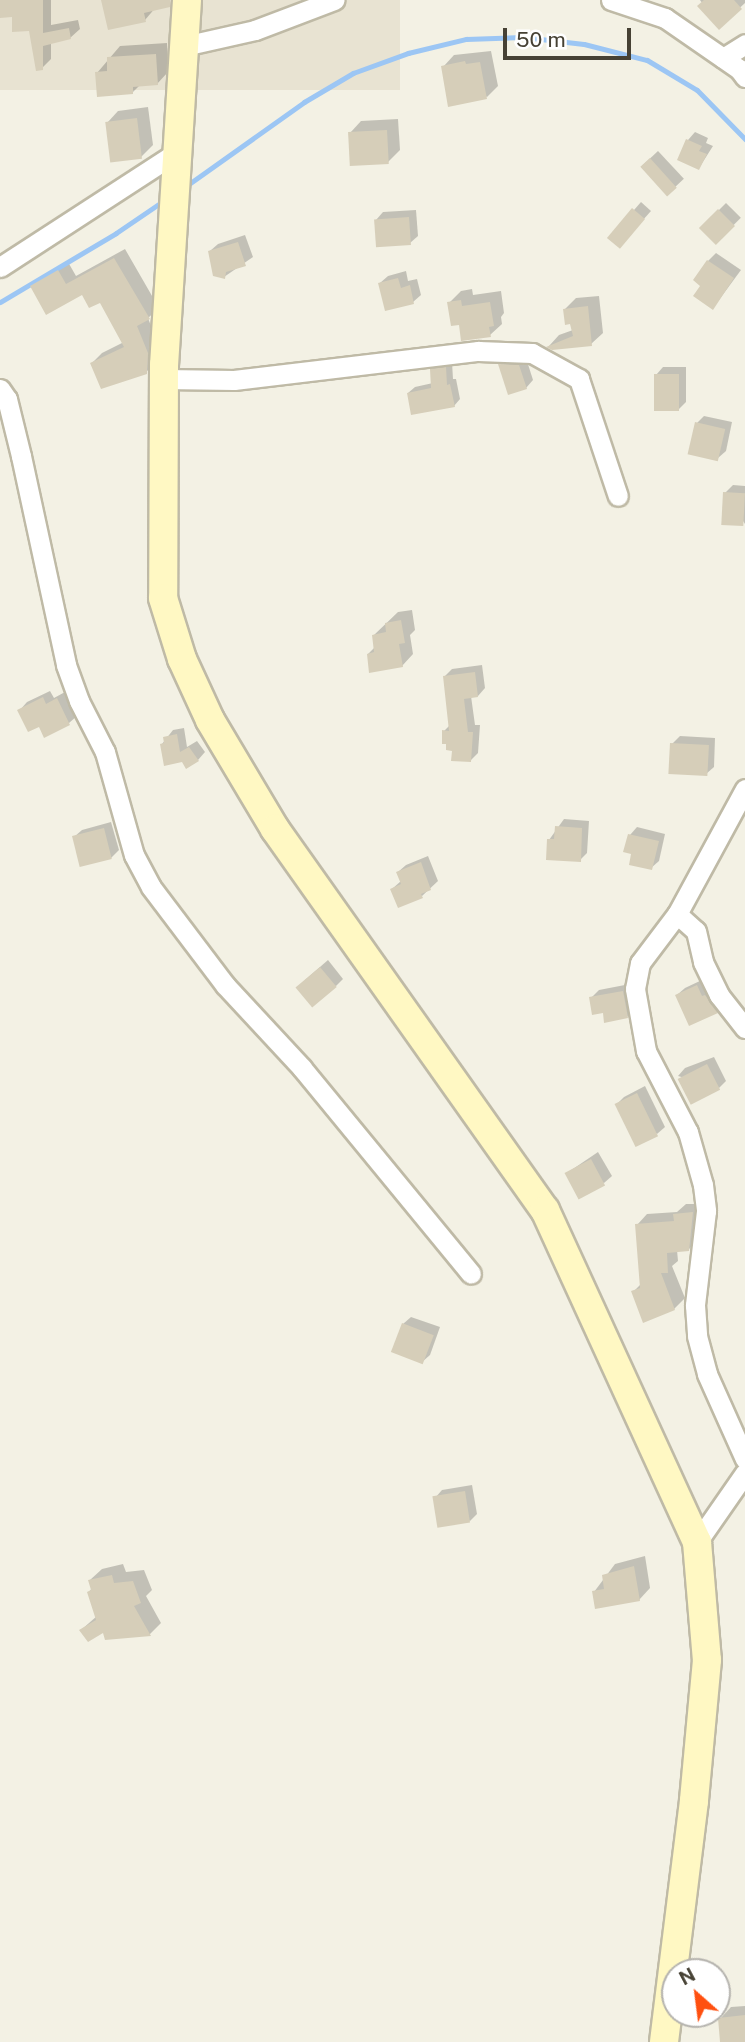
<!DOCTYPE html>
<style>
body{margin:0}
#map{position:relative;width:745px;height:2042px;overflow:hidden;background:#f3f1e4;font-family:"Public Sans",sans-serif}
div>[style]{position:absolute}
.residential>*{inset:0;background:#e8e3d2;transform-origin:0 0}
.shadow>*{inset:0;background:#0003;transform-origin:0 0}
.stream>*{height:5px;margin:-2.5px;padding:0 2.5px;transform-origin:2.5px;border-radius:2.5px;background:#9cc6f4}
.building>*{inset:0;background:#d6ceb9;transform-origin:0 0}
.roads{filter:drop-shadow(2px 0 #bfbaa6) drop-shadow(-2px 0 #bfbaa6) drop-shadow(0 2px #bfbaa6) drop-shadow(0 -2px #bfbaa6)}
.street>*{height:19px;margin:-9.5px;padding:0 9.5px;transform-origin:9.5px;border-radius:9.5px;background:#fff}
.secondary>*{height:28px;margin:-14px;padding:0 14px;transform-origin:14px;border-radius:14px;background:#fff8c3}
span{translate:-50% -50%;white-space:nowrap;text-align:center;line-height:1.15;-webkit-text-stroke:5px #fff;paint-order:stroke}
.north{position:absolute;left:661px;top:1958px;width:70px;height:70px;box-sizing:border-box;background:#fff;border:2px solid #b5b3ae;border-radius:50%;rotate:332deg;font-size:19px;font-weight:700;line-height:28px;text-align:center;color:#464134}
.north::after{content:'';display:block;margin:auto;width:24px;height:32px;background:#ff5010;clip-path:polygon(50% 0,100% 100%,50% 72%,0 100%)}
.scale{position:absolute;left:503px;top:28px;width:128px;height:32px;box-sizing:border-box;border:4px solid #464134;border-top:0;padding-left:9px;font-size:21px;line-height:24px;white-space:nowrap;color:#464134;-webkit-text-stroke:5px #fff;paint-order:stroke}
</style>
<div id="map">
<div class="residential">
<i style="left:0;top:0;width:400px;height:90px"></i>
</div>
<div class="shadow">
<i style="clip-path:polygon(0 0,51px 0,51px 25px,78px 20px,80px 29px,70px 38px,51px 42px,51px 59px,42px 68px,30px 29px,13px 16px,0 16px)"></i>
<i style="clip-path:polygon(103px 0,162px 0,145px 20px)"></i>
<i style="clip-path:polygon(700px 0,745px 0,745px 3px,719px 27px)"></i>
<i style="clip-path:polygon(167px 43px,168px 72px,157px 84px,140px 85px,132px 93px,97px 73px,120px 46px)"></i>
<i style="clip-path:polygon(491px 51px,498px 86px,487px 97px,443px 67px,454px 55px)"></i>
<i style="clip-path:polygon(148px 107px,153px 145px,141px 157px,107px 123px,118px 111px)"></i>
<i style="clip-path:polygon(398px 119px,400px 150px,388px 162px,350px 133px,361px 121px)"></i>
<i style="clip-path:polygon(695px 132px,708px 138px,706px 143px,713px 146px,699px 168px,679px 159px,688px 140px)"></i>
<i style="left:658px;top:151px;width:38px;height:23px;rotate:47deg"></i>
<i style="clip-path:polygon(641px 202px,651px 211px,626px 239px,634px 210px)"></i>
<i style="left:726px;top:203px;width:21px;height:35px;rotate:45deg"></i>
<i style="clip-path:polygon(416px 210px,418px 236px,410px 243px,376px 220px,383px 212px)"></i>
<i style="clip-path:polygon(245px 235px,253px 257px,224px 277px,210px 251px,218px 244px)"></i>
<i style="clip-path:polygon(125px 249px,159px 308px,148px 318px,157px 342px,157px 362px,146px 372px,92px 363px,102px 353px,124px 342px,100px 300px,82px 292px,32px 286px,42px 277px,68px 262px,76px 276px)"></i>
<i style="clip-path:polygon(716px 253px,741px 270px,713px 308px,703px 285px,708px 261px)"></i>
<i style="clip-path:polygon(406px 271px,408px 281px,417px 279px,421px 295px,413px 302px,380px 283px,388px 276px)"></i>
<i style="clip-path:polygon(472px 289px,473px 295px,501px 291px,504px 313px,501px 317px,502px 324px,490px 335px,460px 323px,449px 303px,461px 291px)"></i>
<i style="clip-path:polygon(599px 296px,603px 333px,591px 344px,549px 346px,559px 335px,573px 330px,565px 309px,576px 298px)"></i>
<i style="clip-path:polygon(507px 357px,526px 358px,533px 380px,526px 388px,500px 364px)"></i>
<i style="clip-path:polygon(452px 362px,453px 379px,456px 379px,460px 399px,454px 406px,408px 393px,415px 387px,433px 383px,432px 370px,438px 363px)"></i>
<i style="clip-path:polygon(663px 367px,686px 367px,686px 402px,678px 410px,656px 375px)"></i>
<i style="clip-path:polygon(704px 416px,732px 422px,726px 451px,718px 458px,697px 423px)"></i>
<i style="clip-path:polygon(733px 485px,745px 486px,745px 524px,725px 493px)"></i>
<i style="clip-path:polygon(412px 610px,415px 630px,410px 635px,413px 654px,402px 666px,368px 654px,375px 647px,374px 635px,398px 612px)"></i>
<i style="clip-path:polygon(482px 665px,485px 688px,478px 696px,471px 696px,475px 725px,480px 725px,478px 753px,470px 761px,454px 749px,444px 731px,450px 725px,444px 677px,452px 669px)"></i>
<i style="clip-path:polygon(50px 691px,54px 698px,65px 692px,77px 716px,69px 723px,45px 736px,40px 724px,20px 710px,27px 702px)"></i>
<i style="clip-path:polygon(184px 728px,187px 747px,197px 741px,205px 752px,198px 760px,182px 760px,162px 744px,173px 730px)"></i>
<i style="clip-path:polygon(680px 736px,715px 738px,714px 767px,706px 774px,672px 744px)"></i>
<i style="clip-path:polygon(564px 819px,589px 821px,587px 853px,580px 860px,549px 840px)"></i>
<i style="clip-path:polygon(111px 822px,119px 850px,111px 858px,74px 837px,82px 830px)"></i>
<i style="clip-path:polygon(637px 827px,665px 834px,659px 861px,651px 868px,633px 853px,630px 835px)"></i>
<i style="clip-path:polygon(428px 856px,438px 881px,422px 896px,392px 889px,401px 881px,398px 872px,406px 865px)"></i>
<i style="clip-path:polygon(328px 960px,343px 979px,336px 986px,305px 980px)"></i>
<i style="clip-path:polygon(704px 979px,724px 1004px,717px 1012px,677px 995px,685px 988px)"></i>
<i style="clip-path:polygon(630px 984px,634px 1009px,627px 1017px,604px 1011px,591px 998px,599px 990px)"></i>
<i style="clip-path:polygon(714px 1057px,726px 1081px,719px 1088px,678px 1076px,685px 1068px)"></i>
<i style="clip-path:polygon(645px 1086px,665px 1127px,657px 1134px,617px 1104px,624px 1097px)"></i>
<i style="clip-path:polygon(598px 1152px,612px 1176px,604px 1183px,567px 1173px)"></i>
<i style="clip-path:polygon(686px 1204px,703px 1204px,699px 1239px,688px 1250px,677px 1250px,678px 1261px,672px 1266px,685px 1298px,674px 1309px,633px 1292px,641px 1284px,637px 1225px,647px 1214px,677px 1212px)"></i>
<i style="clip-path:polygon(411px 1317px,440px 1327px,430px 1355px,422px 1362px,403px 1324px)"></i>
<i style="clip-path:polygon(472px 1485px,477px 1514px,470px 1521px,435px 1498px,442px 1490px)"></i>
<i style="clip-path:polygon(645px 1556px,650px 1588px,639px 1600px,594px 1592px,615px 1564px)"></i>
<i style="clip-path:polygon(123px 1564px,126px 1572px,144px 1570px,152px 1590px,146px 1596px,161px 1623px,150px 1634px,107px 1639px,104px 1631px,81px 1630px,97px 1616px,89px 1592px,92px 1588px,90px 1580px,102px 1569px)"></i>
<i style="clip-path:polygon(745px 2006px,745px 2042px,722px 2042px,720px 2019px,731px 2007px)"></i>
</div>
<div class="stream">
<i style="left:186px;top:186px;width:145px;rotate:-35.4deg"></i>
<i style="left:304px;top:102px;width:57px;rotate:-30.6deg"></i>
<i style="left:353px;top:73px;width:59px;rotate:-20deg"></i>
<i style="left:408px;top:53px;width:60px;rotate:-13.6deg"></i>
<i style="left:466px;top:39px;width:57px;rotate:-2deg"></i>
<i style="left:523px;top:37px;width:61px;rotate:6.5deg"></i>
<i style="left:584px;top:44px;width:65px;rotate:14.3deg"></i>
<i style="left:647px;top:60px;width:58px;rotate:31deg"></i>
<i style="left:697px;top:90px;width:69px;rotate:45.6deg"></i>
<i style="left:0;top:302px;width:135px;rotate:-30.7deg"></i>
<i style="left:116px;top:233px;width:60px;rotate:-34.2deg"></i>
</div>
<div class="building">
<i style="clip-path:polygon(0 0,43px 0,43px 33px,69px 28px,71px 39px,43px 46px,43px 70px,36px 71px,29px 31px,12px 32px,12px 17px,0 18px)"></i>
<i style="clip-path:polygon(101px 0,170px 0,170px 7px,144px 13px,146px 22px,108px 30px)"></i>
<i style="clip-path:polygon(704px 0,734px 0,742px 9px,719px 30px,697px 6px)"></i>
<i style="clip-path:polygon(156px 54px,158px 85px,133px 87px,133px 94px,97px 97px,95px 72px,107px 71px,107px 57px)"></i>
<i style="clip-path:polygon(465px 61px,466px 64px,480px 62px,487px 99px,448px 107px,441px 66px)"></i>
<i style="left:137px;top:118px;width:41px;height:32px;rotate:83deg"></i>
<i style="left:387px;top:130px;width:34px;height:39px;rotate:87deg"></i>
<i style="clip-path:polygon(686px 139px,702px 146px,699px 151px,707px 154px,699px 170px,677px 160px)"></i>
<i style="left:650px;top:158px;width:40px;height:13px;rotate:48deg"></i>
<i style="left:632px;top:208px;width:17px;height:39px;rotate:40deg"></i>
<i style="left:718px;top:209px;width:24px;height:27px;rotate:45deg"></i>
<i style="left:409px;top:217px;width:28px;height:35px;rotate:86deg"></i>
<i style="clip-path:polygon(238px 242px,246px 266px,226px 272px,225px 279px,213px 276px,208px 251px)"></i>
<i style="clip-path:polygon(114px 258px,150px 319px,137px 326px,148px 353px,147px 374px,101px 389px,90px 363px,124px 347px,100px 303px,89px 308px,82px 295px,46px 315px,30px 286px,58px 270px,66px 284px)"></i>
<i style="clip-path:polygon(707px 260px,734px 278px,713px 310px,693px 296px,700px 286px,693px 280px)"></i>
<i style="clip-path:polygon(398px 278px,401px 288px,410px 285px,414px 304px,385px 311px,378px 283px)"></i>
<i style="clip-path:polygon(461px 300px,462px 306px,490px 302px,494px 326px,489px 327px,491px 337px,461px 341px,459px 325px,451px 326px,447px 302px)"></i>
<i style="clip-path:polygon(588px 306px,592px 346px,552px 350px,546px 347px,573px 336px,570px 324px,565px 325px,563px 309px)"></i>
<i style="clip-path:polygon(498px 364px,519px 365px,527px 389px,508px 395px)"></i>
<i style="clip-path:polygon(446px 367px,447px 385px,450px 384px,455px 407px,411px 415px,407px 393px,431px 388px,430px 369px)"></i>
<i style="left:654px;top:374px;width:25px;height:37px"></i>
<i style="left:695px;top:422px;width:31px;height:33px;rotate:13deg"></i>
<i style="left:723px;top:492px;width:22px;height:33px;rotate:3deg"></i>
<i style="clip-path:polygon(401px 620px,405px 643px,399px 644px,403px 667px,369px 673px,367px 654px,374px 652px,372px 635px,386px 632px,385px 623px)"></i>
<i style="clip-path:polygon(475px 672px,478px 697px,464px 699px,468px 732px,473px 732px,471px 762px,451px 761px,452px 751px,446px 750px,446px 744px,442px 744px,442px 730px,449px 731px,443px 676px)"></i>
<i style="clip-path:polygon(43px 697px,46px 704px,57px 698px,70px 725px,44px 738px,39px 727px,28px 732px,17px 710px)"></i>
<i style="clip-path:polygon(177px 734px,180px 752px,189px 747px,199px 761px,186px 769px,182px 762px,164px 766px,160px 744px,164px 743px,163px 737px)"></i>
<i style="left:670px;top:743px;width:39px;height:31px;rotate:3deg"></i>
<i style="clip-path:polygon(555px 826px,582px 828px,581px 862px,546px 860px,547px 839px,554px 839px)"></i>
<i style="left:104px;top:828px;width:32px;height:33px;rotate:76deg"></i>
<i style="clip-path:polygon(628px 834px,659px 841px,652px 870px,629px 865px,631px 854px,623px 852px)"></i>
<i style="clip-path:polygon(421px 862px,431px 890px,421px 894px,423px 898px,398px 908px,390px 889px,401px 884px,396px 872px)"></i>
<i style="left:320px;top:967px;width:26px;height:32px;rotate:50deg"></i>
<i style="clip-path:polygon(697px 985px,702px 996px,705px 995px,718px 1013px,689px 1026px,675px 995px)"></i>
<i style="clip-path:polygon(623px 991px,628px 1018px,604px 1023px,603px 1013px,592px 1015px,589px 997px)"></i>
<i style="left:707px;top:1064px;width:29px;height:33px;rotate:63deg"></i>
<i style="left:637px;top:1093px;width:48px;height:25px;rotate:64deg"></i>
<i style="left:591px;top:1159px;width:30px;height:30px;rotate:62deg"></i>
<i style="clip-path:polygon(693px 1212px,689px 1251px,667px 1253px,668px 1273px,661px 1273px,675px 1310px,643px 1323px,631px 1291px,640px 1288px,635px 1224px,674px 1221px,673px 1214px)"></i>
<i style="left:402px;top:1323px;width:34px;height:31px;rotate:21deg"></i>
<i style="left:465px;top:1491px;width:32px;height:33px;rotate:81deg"></i>
<i style="clip-path:polygon(634px 1566px,640px 1601px,595px 1609px,592px 1591px,604px 1589px,602px 1575px)"></i>
<i style="clip-path:polygon(112px 1575px,114px 1583px,133px 1581px,141px 1603px,134px 1606px,151px 1636px,105px 1640px,103px 1633px,88px 1642px,79px 1630px,96px 1620px,87px 1592px,91px 1590px,88px 1580px)"></i>
<i style="clip-path:polygon(745px 2015px,745px 2042px,720px 2042px,718px 2018px)"></i>
</div>
<div class="roads">
<div class="street">
<i style="left:611px;top:0;width:57px;rotate:18.4deg"></i>
<i style="left:665px;top:18px;width:90px;rotate:34.6deg"></i>
<i style="left:739px;top:69px;width:10px;rotate:53deg"></i>
<i style="left:184px;top:46px;width:73px;rotate:-12.7deg"></i>
<i style="left:255px;top:30px;width:85px;rotate:-20.8deg"></i>
<i style="left:723px;top:58px;width:26px;rotate:-32deg"></i>
<i style="left:0;top:267px;width:211px;rotate:-33deg"></i>
<i style="left:164px;top:379px;width:70px;rotate:0.8deg"></i>
<i style="left:234px;top:380px;width:246px;rotate:-6.8deg"></i>
<i style="left:478px;top:351px;width:54px;rotate:2.1deg"></i>
<i style="left:532px;top:353px;width:54px;rotate:29deg"></i>
<i style="left:579px;top:379px;width:123px;rotate:71.6deg"></i>
<i style="left:0;top:389px;width:12px;rotate:55deg"></i>
<i style="left:7px;top:399px;width:59px;rotate:76.2deg"></i>
<i style="left:21px;top:456px;width:214px;rotate:77.8deg"></i>
<i style="left:66px;top:665px;width:38px;rotate:70deg"></i>
<i style="left:79px;top:701px;width:57px;rotate:63deg"></i>
<i style="left:105px;top:752px;width:107px;rotate:74.3deg"></i>
<i style="left:134px;top:855px;width:36px;rotate:62deg"></i>
<i style="left:151px;top:887px;width:123px;rotate:52.9deg"></i>
<i style="left:225px;top:985px;width:113px;rotate:47.1deg"></i>
<i style="left:302px;top:1068px;width:266px;rotate:50.6deg"></i>
<i style="left:745px;top:789px;width:142px;rotate:118.5deg"></i>
<i style="left:677px;top:914px;width:61px;rotate:127.1deg"></i>
<i style="left:640px;top:963px;width:26px;rotate:101deg"></i>
<i style="left:635px;top:989px;width:63px;rotate:79.9deg"></i>
<i style="left:646px;top:1051px;width:91px;rotate:62.6deg"></i>
<i style="left:688px;top:1132px;width:55px;rotate:74.2deg"></i>
<i style="left:703px;top:1185px;width:26px;rotate:83deg"></i>
<i style="left:706px;top:1211px;width:95px;rotate:96.7deg"></i>
<i style="left:695px;top:1305px;width:31px;rotate:86deg"></i>
<i style="left:697px;top:1336px;width:39px;rotate:75deg"></i>
<i style="left:707px;top:1374px;width:93px;rotate:65.9deg"></i>
<i style="left:677px;top:914px;width:25px;rotate:42deg"></i>
<i style="left:696px;top:931px;width:32px;rotate:77deg"></i>
<i style="left:703px;top:962px;width:37px;rotate:64deg"></i>
<i style="left:719px;top:995px;width:42px;rotate:51.8deg"></i>
<i style="left:697px;top:1542px;width:84px;rotate:-55.2deg"></i>
</div>
<div class="secondary">
<i style="left:187px;top:0;width:366px;rotate:93.6deg"></i>
<i style="left:164px;top:365px;width:233px;rotate:90.2deg"></i>
<i style="left:163px;top:598px;width:64px;rotate:72.7deg"></i>
<i style="left:182px;top:659px;width:67px;rotate:65.3deg"></i>
<i style="left:210px;top:720px;width:127px;rotate:59.2deg"></i>
<i style="left:275px;top:829px;width:467px;rotate:54.7deg"></i>
<i style="left:545px;top:1210px;width:365px;rotate:65.4deg"></i>
<i style="left:697px;top:1542px;width:118px;rotate:85.2deg"></i>
<i style="left:707px;top:1660px;width:142px;rotate:95.3deg"></i>
<i style="left:694px;top:1801px;width:243px;rotate:97.1deg"></i>
</div>
</div>
<div class="north">N</div>
<div class="scale">50 m</div>
</div>
